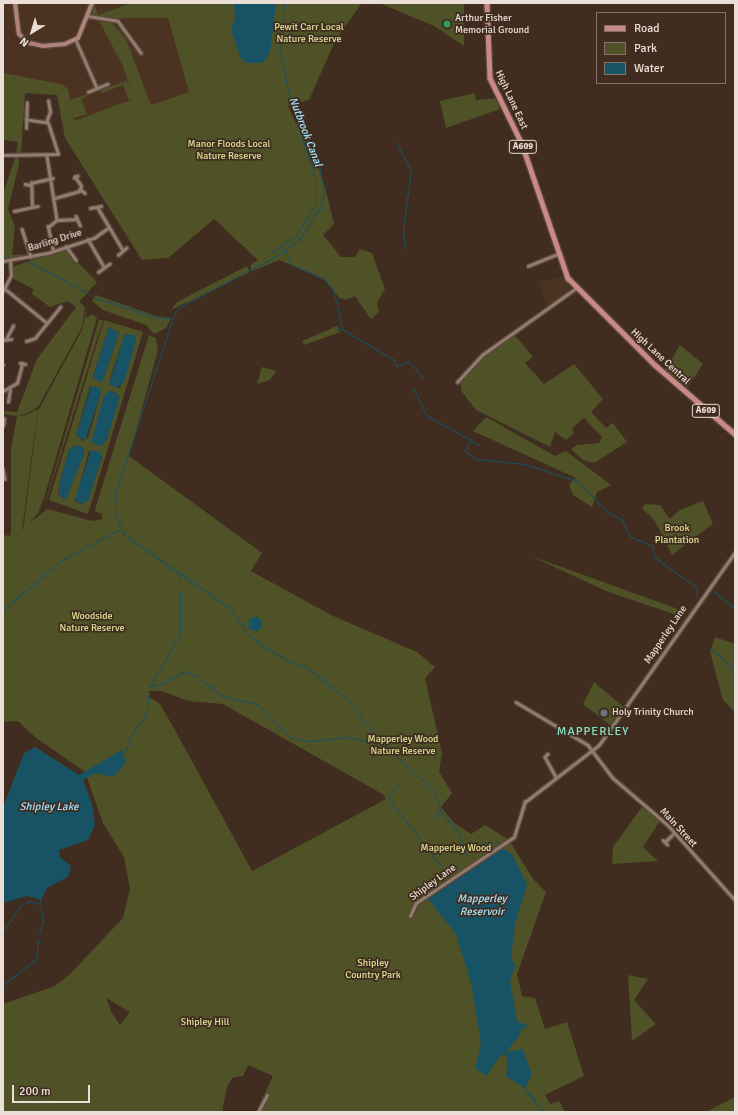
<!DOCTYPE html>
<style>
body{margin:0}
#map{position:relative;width:738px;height:1115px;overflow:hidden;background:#402d1f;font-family:Signika,sans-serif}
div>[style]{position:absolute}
.built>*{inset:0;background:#4c3321}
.green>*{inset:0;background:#4f5126}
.water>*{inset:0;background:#185265}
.round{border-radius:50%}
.stream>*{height:1px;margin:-0.5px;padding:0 0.5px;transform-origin:0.5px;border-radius:0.5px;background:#185265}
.roads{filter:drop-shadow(1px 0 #59493e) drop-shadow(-1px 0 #59493e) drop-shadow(0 1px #59493e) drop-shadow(0 -1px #59493e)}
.street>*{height:2.5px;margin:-1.25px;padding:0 1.25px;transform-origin:1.25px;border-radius:1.25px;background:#937c6d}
.secondary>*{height:4px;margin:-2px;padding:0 2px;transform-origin:2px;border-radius:2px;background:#af8379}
.primary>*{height:4.5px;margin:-2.25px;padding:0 2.25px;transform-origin:2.25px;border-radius:2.25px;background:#cb8985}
.dots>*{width:11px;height:11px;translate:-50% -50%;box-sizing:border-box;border:2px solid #402d1f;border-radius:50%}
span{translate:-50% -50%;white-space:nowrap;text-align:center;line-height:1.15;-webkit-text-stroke:3.5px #402d1f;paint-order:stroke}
.shield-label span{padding:1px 3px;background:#402d1f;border:1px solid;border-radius:3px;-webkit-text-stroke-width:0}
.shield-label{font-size:9px;color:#ebded6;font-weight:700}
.poi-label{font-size:10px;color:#ebded6}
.left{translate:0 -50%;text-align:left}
.park-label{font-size:10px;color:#dde196}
.street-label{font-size:10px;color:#ebded6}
.water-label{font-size:11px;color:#a0e4fe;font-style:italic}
.quarter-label{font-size:12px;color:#84e2c4;letter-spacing:1px}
.frame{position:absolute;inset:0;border:4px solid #ebded6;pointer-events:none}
.legend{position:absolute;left:596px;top:12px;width:130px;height:72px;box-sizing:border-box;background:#402d1f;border:1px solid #847468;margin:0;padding:5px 7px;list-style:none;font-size:12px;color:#ebded6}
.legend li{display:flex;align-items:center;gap:8px;height:20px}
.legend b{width:20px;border:1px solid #847468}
.north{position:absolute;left:12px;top:12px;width:40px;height:40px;-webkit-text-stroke:3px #402d1f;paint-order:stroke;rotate:218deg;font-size:11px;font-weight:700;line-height:16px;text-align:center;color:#ebded6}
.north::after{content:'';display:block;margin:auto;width:14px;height:18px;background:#ebded6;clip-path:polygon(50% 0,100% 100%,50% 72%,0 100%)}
.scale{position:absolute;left:12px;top:1085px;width:78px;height:18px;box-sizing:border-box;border:2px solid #ebded6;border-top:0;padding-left:5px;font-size:12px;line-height:14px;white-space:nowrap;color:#ebded6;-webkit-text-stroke:3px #402d1f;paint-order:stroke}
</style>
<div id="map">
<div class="built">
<i style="clip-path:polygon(3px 3px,131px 3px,98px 15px,168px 18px,189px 92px,151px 105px,147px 94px,73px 121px,68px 89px,3px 73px)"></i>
<i style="clip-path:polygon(564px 276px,571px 290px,547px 308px,539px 282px)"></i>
</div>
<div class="green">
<i style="clip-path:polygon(94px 3px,98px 15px,131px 3px,362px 3px,336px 39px,309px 100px,288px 106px,296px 124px,301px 118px,325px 187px,334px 224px,323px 235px,341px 257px,355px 257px,360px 249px,372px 253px,385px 289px,377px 302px,379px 312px,371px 319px,355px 296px,346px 300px,339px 298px,325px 279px,279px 260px,252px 271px,250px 265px,258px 260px,214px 219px,168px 258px,142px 260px,65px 138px,57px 95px,25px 93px,21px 154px,16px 153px,18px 142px,3px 140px,3px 73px,61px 84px,68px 89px,74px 121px,133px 99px,123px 66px,99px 21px,112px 23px,126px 39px,151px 105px,189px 92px,168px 18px,105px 18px,92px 15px)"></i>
<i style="clip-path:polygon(379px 3px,464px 3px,464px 46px,434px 26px)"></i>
<i style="clip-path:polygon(127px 81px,133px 99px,129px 100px,123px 85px,102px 93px,99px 90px)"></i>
<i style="clip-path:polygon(97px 91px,81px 99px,87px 114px,74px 118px,70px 100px)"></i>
<i style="clip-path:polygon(475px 93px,476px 100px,497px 98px,500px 109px,446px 128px,440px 101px)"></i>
<i style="clip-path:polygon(15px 158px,19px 158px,19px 164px,8px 209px,15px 227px,12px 255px,28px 254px,8px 261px,3px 260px,3px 194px)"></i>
<i style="clip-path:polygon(evenodd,65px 249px,97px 282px,79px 302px,85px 307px,82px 327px,38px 407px,24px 415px,17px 414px,24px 416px,38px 409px,22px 530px,15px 535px,47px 509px,93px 521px,102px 519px,102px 514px,95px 511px,96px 506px,149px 335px,156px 338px,158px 350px,129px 456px,262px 553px,251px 571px,331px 615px,417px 652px,435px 667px,425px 678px,442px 753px,439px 772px,452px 793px,441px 807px,453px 822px,471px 834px,485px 825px,509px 840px,533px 879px,546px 892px,517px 974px,522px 996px,535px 998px,545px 1029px,567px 1022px,584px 1076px,545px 1095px,550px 1104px,559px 1101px,565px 1112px,256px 1112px,273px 1076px,248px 1065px,243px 1076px,232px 1078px,227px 1087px,222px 1112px,3px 1112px,3px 1004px,55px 986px,70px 974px,123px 918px,130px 889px,124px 857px,103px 823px,85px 772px,35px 737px,18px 721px,3px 722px,3px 535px,10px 536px,11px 532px,11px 449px,17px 416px,3px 414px,3px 411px,17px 412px,37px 359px,76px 307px,68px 301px,50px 307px,32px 294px,33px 289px,12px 278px,12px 267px,65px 249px,149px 691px,161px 691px,189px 701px,223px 704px,384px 795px,386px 799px,252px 871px,175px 730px,160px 704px,149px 697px,149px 691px,65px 249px,106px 998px,130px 1012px,120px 1025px,112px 1013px,106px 998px)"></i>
<i style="clip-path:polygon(247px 266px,250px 272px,171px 310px,177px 302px)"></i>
<i style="clip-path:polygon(96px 295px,156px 316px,171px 318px,166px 328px,154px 334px,146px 325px,103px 310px,92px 301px)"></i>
<i style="clip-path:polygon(87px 307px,86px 318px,93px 314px,97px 318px,44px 498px,38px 513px,23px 531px,38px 411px,82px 330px)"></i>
<i style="clip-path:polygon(99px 320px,103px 320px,46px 501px,46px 499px)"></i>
<i style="clip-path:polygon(evenodd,104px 320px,143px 332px,88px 514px,49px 500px,104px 320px,109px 327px,119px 333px,102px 382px,93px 377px,109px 327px,104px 320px,125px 334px,136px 338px,120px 388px,111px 385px,110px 378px,125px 334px,104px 320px,90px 386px,100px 388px,101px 393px,88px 438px,83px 441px,76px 435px,90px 386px,104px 320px,112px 391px,119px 396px,117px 406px,106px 441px,99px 446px,93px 441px,104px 396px,112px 391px,104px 320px,74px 446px,82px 447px,84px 454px,65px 498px,58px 492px,59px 486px,69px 450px,74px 446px,104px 320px,89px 451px,102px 457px,88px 501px,80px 504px,75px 501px,89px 451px)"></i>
<i style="clip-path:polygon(337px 326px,340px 332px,304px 345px,302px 341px)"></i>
<i style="clip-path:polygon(514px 334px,533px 357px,525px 363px,544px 384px,574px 364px,603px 399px,591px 412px,606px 428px,613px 423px,627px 442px,594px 463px,583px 460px,571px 449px,577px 445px,599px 443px,602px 437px,584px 418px,572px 428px,574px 433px,566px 440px,555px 432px,550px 447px,476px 410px,462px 392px,459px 378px,482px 356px)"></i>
<i style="clip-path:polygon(680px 345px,703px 364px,687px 388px,665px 370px)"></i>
<i style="clip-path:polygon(262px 367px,276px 371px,270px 380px,257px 384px)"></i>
<i style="clip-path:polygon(486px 417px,555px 456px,566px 451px,611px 485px,597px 492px,592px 507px,573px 495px,569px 484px,576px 478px,473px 431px)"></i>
<i style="clip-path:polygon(703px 501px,713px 524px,672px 555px,655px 521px,642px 508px,645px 504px,660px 505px,670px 519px,680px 510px)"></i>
<i style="clip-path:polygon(531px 556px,686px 612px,685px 614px,682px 617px,606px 591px)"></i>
<i style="clip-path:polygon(715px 637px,735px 644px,735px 712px,723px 700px,713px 663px,710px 652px)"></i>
<i style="clip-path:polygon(594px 682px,625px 708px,614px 724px,610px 725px,583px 704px)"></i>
<i style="clip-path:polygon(642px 807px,660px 821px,643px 847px,658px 861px,612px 864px,613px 847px)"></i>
<i style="clip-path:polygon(628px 975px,648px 979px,634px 1000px,656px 1024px,632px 1041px)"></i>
<i style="clip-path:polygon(735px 1097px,735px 1112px,706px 1112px)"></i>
</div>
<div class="water">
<i style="clip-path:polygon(233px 3px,276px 3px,270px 53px,262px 63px,246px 63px,240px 57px,231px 30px,235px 17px)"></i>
<i style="clip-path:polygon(109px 327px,119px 333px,102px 383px,93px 377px)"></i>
<i style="clip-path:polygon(125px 334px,135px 335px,136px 341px,124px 382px,117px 388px,109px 384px)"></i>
<i style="clip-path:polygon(91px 386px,100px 388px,101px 393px,85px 441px,76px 435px)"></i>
<i style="clip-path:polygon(109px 391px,118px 394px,119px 400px,106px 441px,99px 446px,91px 442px,104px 396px)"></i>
<i style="clip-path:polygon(74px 446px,83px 447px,84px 454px,66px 499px,59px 496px,59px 486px,69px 450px)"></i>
<i style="clip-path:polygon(91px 450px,100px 452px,102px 457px,88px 501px,80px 504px,75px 499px)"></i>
<i class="round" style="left:248px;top:617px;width:14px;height:14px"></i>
<i style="clip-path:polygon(35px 747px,79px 775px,122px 750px,126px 762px,113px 777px,95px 773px,83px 780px,92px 804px,95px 825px,88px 840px,59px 850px,60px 857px,71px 866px,68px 877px,47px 888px,41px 900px,27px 896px,3px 903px,3px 807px,24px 753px)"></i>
<i style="clip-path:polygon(501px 848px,512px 854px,527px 885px,515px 924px,511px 958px,515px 965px,510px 981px,517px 1021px,528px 1026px,519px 1031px,520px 1035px,506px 1052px,523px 1049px,532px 1075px,525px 1088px,535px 1099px,539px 1108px,524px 1088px,506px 1076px,508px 1062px,505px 1054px,500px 1056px,486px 1076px,475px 1068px,481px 1044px,471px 983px,456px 934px,428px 899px)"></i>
</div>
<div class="stream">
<i style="left:284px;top:3px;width:49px;rotate:94.7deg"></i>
<i style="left:280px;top:52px;width:43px;rotate:77.9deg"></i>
<i style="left:289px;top:94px;width:78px;rotate:67.4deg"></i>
<i style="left:319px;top:166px;width:25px;rotate:79deg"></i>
<i style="left:324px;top:191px;width:18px;rotate:103deg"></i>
<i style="left:320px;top:209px;width:36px;rotate:124deg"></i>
<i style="left:300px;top:239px;width:35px;rotate:145deg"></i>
<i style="left:271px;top:259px;width:99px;rotate:152.4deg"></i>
<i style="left:183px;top:305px;width:13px;rotate:135deg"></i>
<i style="left:174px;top:314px;width:186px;rotate:108.1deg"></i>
<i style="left:116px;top:491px;width:20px;rotate:93deg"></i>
<i style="left:115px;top:511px;width:24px;rotate:71deg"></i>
<i style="left:123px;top:534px;width:131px;rotate:34.8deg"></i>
<i style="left:231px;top:609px;width:34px;rotate:56deg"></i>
<i style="left:250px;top:637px;width:45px;rotate:32.3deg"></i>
<i style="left:288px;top:661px;width:21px;rotate:19deg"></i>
<i style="left:308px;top:668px;width:49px;rotate:39.2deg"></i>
<i style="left:346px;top:699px;width:56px;rotate:50.1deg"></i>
<i style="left:396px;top:142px;width:33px;rotate:63deg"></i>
<i style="left:411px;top:171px;width:58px;rotate:98deg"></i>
<i style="left:403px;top:228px;width:22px;rotate:85deg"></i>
<i style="left:285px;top:249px;width:16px;rotate:68deg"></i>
<i style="left:291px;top:264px;width:38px;rotate:25deg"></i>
<i style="left:325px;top:280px;width:14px;rotate:51deg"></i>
<i style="left:334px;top:291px;width:39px;rotate:78deg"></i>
<i style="left:342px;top:329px;width:61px;rotate:30.8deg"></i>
<i style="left:394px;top:360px;width:6px;rotate:72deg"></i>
<i style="left:396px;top:366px;width:13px;rotate:-23deg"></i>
<i style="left:408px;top:361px;width:23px;rotate:47deg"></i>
<i style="left:269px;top:254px;width:33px;rotate:-35deg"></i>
<i style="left:296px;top:235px;width:36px;rotate:-58deg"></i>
<i style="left:315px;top:205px;width:27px;rotate:-90deg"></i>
<i style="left:315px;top:178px;width:61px;rotate:-108.1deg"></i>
<i style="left:3px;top:256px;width:2px;rotate:27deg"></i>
<i style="left:30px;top:262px;width:67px;rotate:28.5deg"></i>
<i style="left:93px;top:297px;width:69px;rotate:17.7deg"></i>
<i style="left:159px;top:318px;width:12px"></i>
<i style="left:336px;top:330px;width:4px;rotate:-27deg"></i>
<i style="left:413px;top:388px;width:30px;rotate:64deg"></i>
<i style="left:426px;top:415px;width:61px;rotate:29.5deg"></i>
<i style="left:471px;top:438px;width:14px;rotate:115deg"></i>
<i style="left:465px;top:451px;width:14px;rotate:36deg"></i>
<i style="left:476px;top:459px;width:49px;rotate:5.8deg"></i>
<i style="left:525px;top:464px;width:57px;rotate:18.4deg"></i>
<i style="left:579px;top:482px;width:41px;rotate:47deg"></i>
<i style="left:607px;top:512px;width:16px;rotate:27deg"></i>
<i style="left:621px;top:519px;width:21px;rotate:61deg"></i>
<i style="left:631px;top:537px;width:24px;rotate:22deg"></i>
<i style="left:653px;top:546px;width:11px;rotate:85deg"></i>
<i style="left:654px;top:557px;width:52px;rotate:35.5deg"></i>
<i style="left:696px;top:587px;width:11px;rotate:85deg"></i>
<i style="left:179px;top:583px;width:11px;rotate:-85deg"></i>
<i style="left:713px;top:591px;width:28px;rotate:39deg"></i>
<i style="left:3px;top:610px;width:79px;rotate:-40.4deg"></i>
<i style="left:63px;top:559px;width:63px;rotate:-27.4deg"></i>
<i style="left:710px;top:648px;width:33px;rotate:41deg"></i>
<i style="left:201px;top:680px;width:26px;rotate:37deg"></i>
<i style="left:222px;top:696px;width:37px;rotate:13deg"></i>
<i style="left:258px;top:704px;width:46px;rotate:45.9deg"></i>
<i style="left:290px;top:737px;width:16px;rotate:14deg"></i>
<i style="left:306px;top:741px;width:43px;rotate:-5.3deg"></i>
<i style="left:349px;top:737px;width:37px;rotate:13deg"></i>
<i style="left:150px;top:686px;width:14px;rotate:-12deg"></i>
<i style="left:164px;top:683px;width:24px;rotate:-30deg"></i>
<i style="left:185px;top:671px;width:13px;rotate:23deg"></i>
<i style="left:149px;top:688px;width:62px;rotate:-60.1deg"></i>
<i style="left:180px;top:634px;width:42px;rotate:-90deg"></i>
<i style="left:385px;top:745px;width:70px;rotate:43.3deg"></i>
<i style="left:436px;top:793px;width:18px;rotate:77deg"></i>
<i style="left:440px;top:811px;width:29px;rotate:49deg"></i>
<i style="left:459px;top:833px;width:23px;rotate:72deg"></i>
<i style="left:125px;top:753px;width:19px;rotate:-72deg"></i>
<i style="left:131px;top:735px;width:24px;rotate:-52deg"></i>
<i style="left:146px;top:716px;width:23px;rotate:-83deg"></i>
<i style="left:401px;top:782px;width:21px;rotate:129deg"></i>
<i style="left:388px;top:798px;width:86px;rotate:52.1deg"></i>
<i style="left:434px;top:816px;width:7px;rotate:-34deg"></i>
<i style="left:466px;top:845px;width:33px;rotate:-5deg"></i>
<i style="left:3px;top:931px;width:32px;rotate:-55deg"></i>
<i style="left:21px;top:905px;width:10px;rotate:-24deg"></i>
<i style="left:30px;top:901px;width:10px;rotate:17deg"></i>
<i style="left:39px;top:934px;width:14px;rotate:-73deg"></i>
<i style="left:43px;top:921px;width:21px;rotate:-98deg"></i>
<i style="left:3px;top:985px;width:42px;rotate:-38.2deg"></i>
<i style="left:36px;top:959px;width:19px;rotate:-84deg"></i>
<i style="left:462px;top:992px;width:1px"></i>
<i style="left:539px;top:1107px;width:7px;rotate:45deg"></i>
</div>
<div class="roads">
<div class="street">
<i style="left:88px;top:16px;width:30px;rotate:9deg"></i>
<i style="left:118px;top:21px;width:39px;rotate:54deg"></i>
<i style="left:76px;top:40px;width:52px;rotate:66.4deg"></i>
<i style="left:88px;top:92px;width:21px;rotate:-23deg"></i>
<i style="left:46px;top:122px;width:11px;rotate:-68deg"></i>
<i style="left:50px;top:112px;width:11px;rotate:-100deg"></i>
<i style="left:26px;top:128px;width:25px;rotate:-88deg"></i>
<i style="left:3px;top:155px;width:55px;rotate:-1deg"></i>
<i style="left:58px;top:154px;width:33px;rotate:-108deg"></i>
<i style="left:48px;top:123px;width:22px;rotate:-172deg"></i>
<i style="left:47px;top:156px;width:65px;rotate:81.1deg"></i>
<i style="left:74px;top:178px;width:4px;rotate:-34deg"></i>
<i style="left:25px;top:184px;width:5px;rotate:11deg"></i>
<i style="left:80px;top:189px;width:6px;rotate:39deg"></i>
<i style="left:55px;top:198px;width:25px;rotate:-16deg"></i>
<i style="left:79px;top:191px;width:5px;rotate:-68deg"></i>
<i style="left:81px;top:186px;width:11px;rotate:-124deg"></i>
<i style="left:32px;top:206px;width:23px;rotate:-92deg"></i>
<i style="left:31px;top:183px;width:22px;rotate:-13deg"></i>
<i style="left:90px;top:208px;width:11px;rotate:-10deg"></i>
<i style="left:98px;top:208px;width:49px;rotate:59.2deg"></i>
<i style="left:14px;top:211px;width:24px;rotate:-12deg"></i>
<i style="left:76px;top:216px;width:10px;rotate:66deg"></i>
<i style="left:22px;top:229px;width:29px;rotate:72deg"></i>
<i style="left:88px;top:239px;width:32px;rotate:60deg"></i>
<i style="left:66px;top:246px;width:17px;rotate:54deg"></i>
<i style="left:53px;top:251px;width:25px;rotate:-102deg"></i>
<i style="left:48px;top:227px;width:11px;rotate:-38deg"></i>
<i style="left:57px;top:220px;width:20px;rotate:-3deg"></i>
<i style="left:118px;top:255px;width:11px;rotate:-41deg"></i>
<i style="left:3px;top:261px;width:46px;rotate:-10.1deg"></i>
<i style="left:48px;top:253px;width:48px;rotate:-18.1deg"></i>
<i style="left:94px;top:238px;width:17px;rotate:-36deg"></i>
<i style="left:528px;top:266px;width:31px;rotate:-22deg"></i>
<i style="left:98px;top:272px;width:14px;rotate:-36deg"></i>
<i style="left:4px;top:288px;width:55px;rotate:39.1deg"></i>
<i style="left:3px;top:291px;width:18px;rotate:-63deg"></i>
<i style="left:11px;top:275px;width:13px;rotate:-94deg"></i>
<i style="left:6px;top:339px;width:15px;rotate:-62deg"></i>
<i style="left:3px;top:340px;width:8px;rotate:-7deg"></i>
<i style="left:26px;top:341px;width:9px;rotate:-18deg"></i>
<i style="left:35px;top:338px;width:40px;rotate:-51deg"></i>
<i style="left:20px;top:363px;width:5px;rotate:11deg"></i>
<i style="left:3px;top:365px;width:1px"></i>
<i style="left:457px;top:382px;width:37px;rotate:-47deg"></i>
<i style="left:482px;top:355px;width:114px;rotate:-35.4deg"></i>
<i style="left:3px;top:391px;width:16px;rotate:-30deg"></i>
<i style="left:17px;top:383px;width:20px;rotate:-75deg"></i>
<i style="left:8px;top:402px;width:12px;rotate:-81deg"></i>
<i style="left:3px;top:426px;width:7px;rotate:-82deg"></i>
<i style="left:3px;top:469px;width:10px;rotate:79deg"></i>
<i style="left:516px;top:702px;width:84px;rotate:30.8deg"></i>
<i style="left:588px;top:745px;width:41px;rotate:52.9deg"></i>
<i style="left:613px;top:778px;width:72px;rotate:40.5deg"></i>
<i style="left:668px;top:825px;width:101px;rotate:48.2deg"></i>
<i style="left:548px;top:754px;width:4px;rotate:135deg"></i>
<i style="left:545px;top:757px;width:23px;rotate:61deg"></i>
<i style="left:663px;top:840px;width:6px;rotate:45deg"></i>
<i style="left:665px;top:842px;width:13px;rotate:-45deg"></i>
<i style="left:410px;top:916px;width:14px;rotate:-65deg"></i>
<i style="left:416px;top:903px;width:118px;rotate:-34deg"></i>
<i style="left:514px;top:837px;width:37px;rotate:-73deg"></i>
<i style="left:525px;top:802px;width:93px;rotate:-37.6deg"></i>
<i style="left:599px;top:745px;width:236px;rotate:-54.8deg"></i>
<i style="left:258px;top:1112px;width:19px;rotate:-62deg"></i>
</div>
<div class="secondary">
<i style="left:15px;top:3px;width:31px;rotate:83deg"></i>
<i style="left:19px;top:34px;width:13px;rotate:42deg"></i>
<i style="left:29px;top:43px;width:14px;rotate:12deg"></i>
<i style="left:43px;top:46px;width:22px;rotate:-5deg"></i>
<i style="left:65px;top:44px;width:14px;rotate:-25deg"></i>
<i style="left:78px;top:38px;width:38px;rotate:-68deg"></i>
</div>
<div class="primary">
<i style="left:487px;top:3px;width:75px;rotate:87.7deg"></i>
<i style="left:490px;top:78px;width:73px;rotate:64.1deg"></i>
<i style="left:522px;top:144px;width:142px;rotate:71.1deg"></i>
<i style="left:568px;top:278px;width:123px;rotate:45deg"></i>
<i style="left:655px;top:365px;width:106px;rotate:40.8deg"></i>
</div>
</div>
<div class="dots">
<i style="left:447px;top:24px;background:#2e9e5b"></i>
<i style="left:604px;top:713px;background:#6b7280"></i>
</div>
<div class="shield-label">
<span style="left:523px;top:147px">A609</span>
<span style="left:706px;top:411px">A609</span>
</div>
<div class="poi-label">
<span class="left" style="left:455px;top:24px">Arthur Fisher<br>Memorial Ground</span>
<span class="left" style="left:612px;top:713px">Holy Trinity Church</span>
</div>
<div class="park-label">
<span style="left:309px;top:33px">Pewit Carr Local<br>Nature Reserve</span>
<span style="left:229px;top:150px">Manor Floods Local<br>Nature Reserve</span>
<span style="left:677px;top:534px">Brook<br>Plantation</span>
<span style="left:92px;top:622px">Woodside<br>Nature Reserve</span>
<span style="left:403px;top:745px">Mapperley Wood<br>Nature Reserve</span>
<span style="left:456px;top:849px">Mapperley Wood</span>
<span style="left:373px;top:969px">Shipley<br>Country Park</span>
<span style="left:205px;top:1023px">Shipley Hill</span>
</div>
<div class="street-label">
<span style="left:511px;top:100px;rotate:65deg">High Lane East</span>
<span style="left:55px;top:241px;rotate:-17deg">Barling Drive</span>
<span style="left:660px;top:357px;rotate:43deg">High Lane Central</span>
<span style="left:666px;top:635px;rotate:-56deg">Mapperley Lane</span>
<span style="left:678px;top:828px;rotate:47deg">Main Street</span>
<span style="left:433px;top:883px;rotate:-36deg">Shipley Lane</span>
</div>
<div class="water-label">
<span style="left:305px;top:132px;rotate:69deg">Nutbrook Canal</span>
<span style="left:49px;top:807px">Shipley Lake</span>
<span style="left:482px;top:906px">Mapperley<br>Reservoir</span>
</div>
<div class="quarter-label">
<span style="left:593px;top:732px">MAPPERLEY</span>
</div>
<div class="frame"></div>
<ul class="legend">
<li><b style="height:5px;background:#cb8985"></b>Road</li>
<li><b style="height:11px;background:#4f5126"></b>Park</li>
<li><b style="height:11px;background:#185265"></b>Water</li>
</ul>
<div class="north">N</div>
<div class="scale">200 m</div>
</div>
